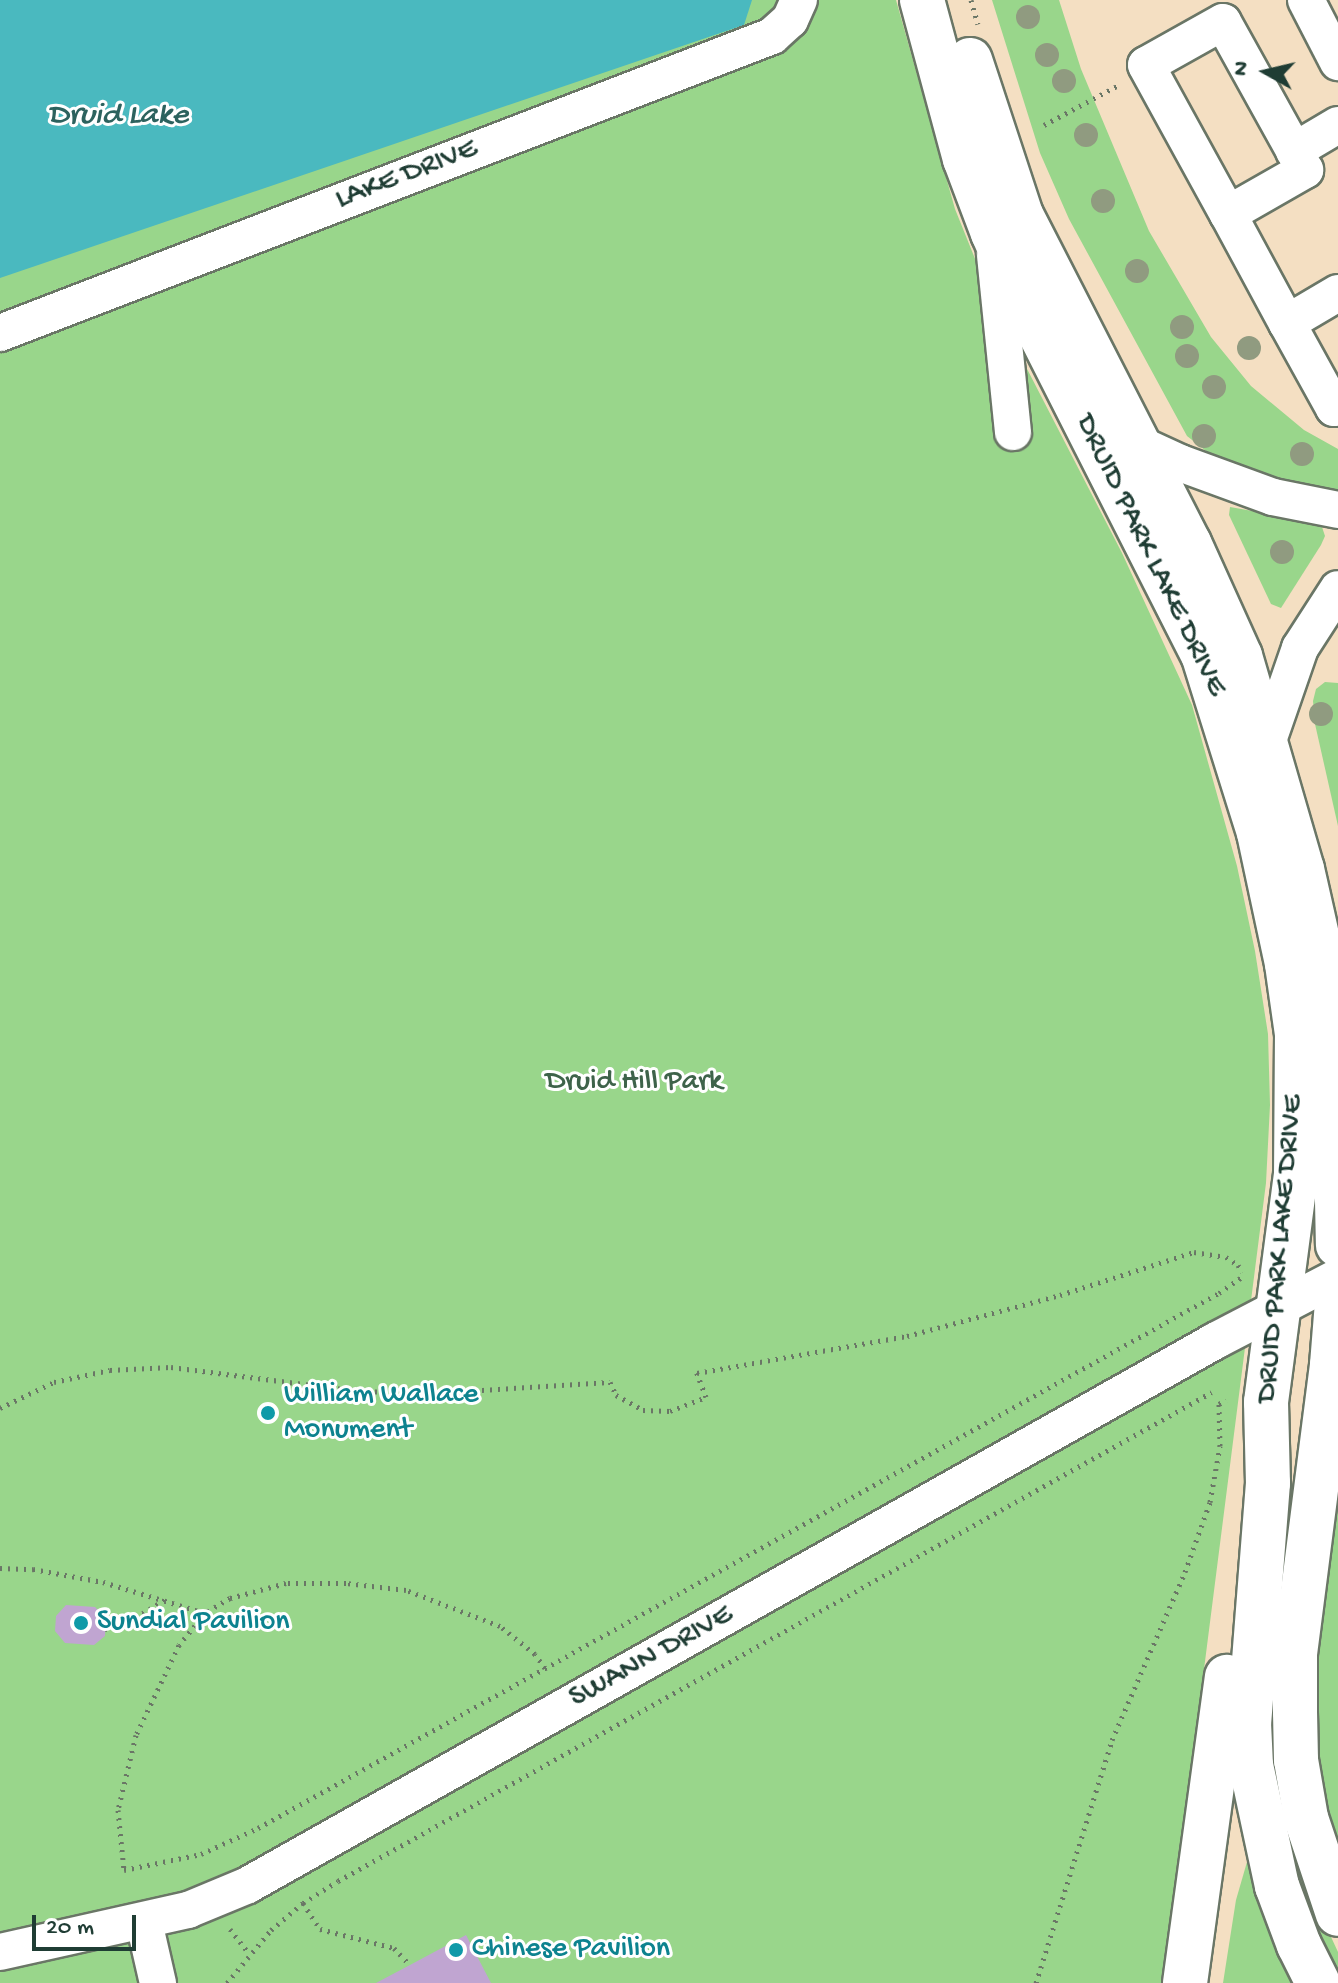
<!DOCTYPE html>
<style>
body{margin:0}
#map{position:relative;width:1338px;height:1983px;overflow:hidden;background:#f4dfc2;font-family:"Gochi Hand",sans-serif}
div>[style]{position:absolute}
.green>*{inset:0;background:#99d68b}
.water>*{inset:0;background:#4ab9bf}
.building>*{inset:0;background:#c0a5d1}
.path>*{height:5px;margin-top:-2.5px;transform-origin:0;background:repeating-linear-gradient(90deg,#6a7666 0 2px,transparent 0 8px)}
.roads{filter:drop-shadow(2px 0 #6a7666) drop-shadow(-2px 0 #6a7666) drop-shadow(0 2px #6a7666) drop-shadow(0 -2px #6a7666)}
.minor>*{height:36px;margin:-18px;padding:0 18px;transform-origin:18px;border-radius:18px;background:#fff}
.major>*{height:44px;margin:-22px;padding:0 22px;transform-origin:22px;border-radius:22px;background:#fff}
.trees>*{width:24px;height:24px;margin:-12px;border-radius:50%;background:#909b80}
.dots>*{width:22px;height:22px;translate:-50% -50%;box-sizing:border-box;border:4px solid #fff;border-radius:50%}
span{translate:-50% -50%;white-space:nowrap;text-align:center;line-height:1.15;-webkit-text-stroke:6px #fff;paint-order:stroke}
.street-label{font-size:30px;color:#1f3d34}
.park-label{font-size:30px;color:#3e634a}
.culture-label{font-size:30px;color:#0d838f}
.left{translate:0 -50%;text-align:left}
.water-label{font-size:32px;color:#2c625e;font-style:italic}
.north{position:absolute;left:1226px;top:32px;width:80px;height:80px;-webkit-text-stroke:6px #fff;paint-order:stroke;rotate:278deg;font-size:22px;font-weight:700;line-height:32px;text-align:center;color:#1f3d34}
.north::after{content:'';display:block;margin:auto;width:28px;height:36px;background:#1f3d34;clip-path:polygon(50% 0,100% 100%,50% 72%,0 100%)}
.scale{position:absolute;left:32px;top:1915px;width:104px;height:36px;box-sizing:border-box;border:4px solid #1f3d34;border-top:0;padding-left:10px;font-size:24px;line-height:28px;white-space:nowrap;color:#1f3d34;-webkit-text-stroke:6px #fff;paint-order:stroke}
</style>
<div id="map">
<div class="green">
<i style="clip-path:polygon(0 0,896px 0,955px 209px,992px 301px,1122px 553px,1192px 705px,1237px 866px,1255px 951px,1268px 1034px,1270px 1105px,1266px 1183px,1164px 1983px,0 1983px)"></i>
<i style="clip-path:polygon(992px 0,1059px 0,1081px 69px,1149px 231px,1211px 337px,1251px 386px,1304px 430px,1338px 449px,1338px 498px,1220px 462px,1187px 436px,1069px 219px,1040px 153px)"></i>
<i style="clip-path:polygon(1230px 507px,1315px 522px,1322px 527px,1325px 536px,1321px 545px,1281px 608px,1271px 604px,1229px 515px)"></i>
<i style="clip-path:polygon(1325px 682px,1338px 683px,1338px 826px,1315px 724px,1313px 701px,1316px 689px)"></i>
<i style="clip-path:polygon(1338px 1477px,1338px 1853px,1315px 1765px,1314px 1679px)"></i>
<i style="clip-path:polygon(1283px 1813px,1300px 1870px,1338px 1952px,1338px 1979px,1293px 1873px)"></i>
<i style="clip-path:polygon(1249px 1855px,1302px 1983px,1223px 1983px,1236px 1900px)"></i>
</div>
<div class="water">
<i style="clip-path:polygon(0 0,752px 0,744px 25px,0 278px)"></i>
</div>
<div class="building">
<i style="clip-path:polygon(66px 1605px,95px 1607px,106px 1618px,105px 1636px,94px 1645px,65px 1643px,55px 1631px,56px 1616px)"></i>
<i style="clip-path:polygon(466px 1935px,491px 1983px,376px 1983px,410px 1965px)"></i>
</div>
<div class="path">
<i style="left:971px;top:0;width:25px;rotate:74deg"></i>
<i style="left:1044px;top:125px;width:83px;rotate:-28.1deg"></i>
<i style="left:0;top:1408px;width:60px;rotate:-25.7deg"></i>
<i style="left:54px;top:1382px;width:57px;rotate:-12.1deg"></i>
<i style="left:110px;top:1370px;width:61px;rotate:-2.8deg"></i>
<i style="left:171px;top:1367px;width:181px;rotate:7.3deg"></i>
<i style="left:351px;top:1390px;width:67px;rotate:3.4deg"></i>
<i style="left:418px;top:1394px;width:192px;rotate:-3.6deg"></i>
<i style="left:610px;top:1382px;width:14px;rotate:65deg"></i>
<i style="left:616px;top:1395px;width:31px;rotate:29deg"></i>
<i style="left:643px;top:1410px;width:27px;rotate:2deg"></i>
<i style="left:670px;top:1411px;width:39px;rotate:-21deg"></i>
<i style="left:706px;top:1397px;width:26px;rotate:-111deg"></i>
<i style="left:697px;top:1373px;width:213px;rotate:-10deg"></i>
<i style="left:907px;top:1336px;width:158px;rotate:-15deg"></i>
<i style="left:1060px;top:1295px;width:141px;rotate:-17.8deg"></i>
<i style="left:1194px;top:1252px;width:32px;rotate:9deg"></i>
<i style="left:1226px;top:1257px;width:14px;rotate:34deg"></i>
<i style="left:1238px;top:1265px;width:8px;rotate:60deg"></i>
<i style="left:0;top:1568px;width:33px;rotate:2deg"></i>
<i style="left:33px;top:1569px;width:71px;rotate:10.5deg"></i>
<i style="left:103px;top:1582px;width:107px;rotate:16.9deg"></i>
<i style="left:105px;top:1629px;width:17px;rotate:-10deg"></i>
<i style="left:122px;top:1626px;width:52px;rotate:-31.5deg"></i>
<i style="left:545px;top:1668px;width:17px;rotate:-126deg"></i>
<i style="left:535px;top:1654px;width:45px;rotate:-141.3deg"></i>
<i style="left:500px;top:1626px;width:101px;rotate:-159deg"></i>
<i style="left:406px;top:1590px;width:60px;rotate:-173.3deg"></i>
<i style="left:346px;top:1583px;width:60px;rotate:180deg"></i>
<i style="left:286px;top:1583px;width:58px;rotate:165deg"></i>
<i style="left:230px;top:1598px;width:29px;rotate:149deg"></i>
<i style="left:205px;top:1613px;width:41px;rotate:129.1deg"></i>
<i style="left:179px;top:1645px;width:100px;rotate:115.5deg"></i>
<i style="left:136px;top:1735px;width:77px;rotate:103.5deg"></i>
<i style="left:118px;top:1810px;width:60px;rotate:84.3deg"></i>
<i style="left:124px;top:1870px;width:79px;rotate:-11.7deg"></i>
<i style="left:201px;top:1854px;width:63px;rotate:-24.5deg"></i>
<i style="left:258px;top:1828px;width:1100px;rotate:-29.11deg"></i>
<i style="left:1219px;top:1293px;width:29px;rotate:-35deg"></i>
<i style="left:303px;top:1903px;width:31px;rotate:57deg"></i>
<i style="left:320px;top:1929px;width:76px;rotate:14.4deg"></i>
<i style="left:394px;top:1948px;width:23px;rotate:47deg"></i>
<i style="left:230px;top:1929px;width:31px;rotate:52deg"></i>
<i style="left:227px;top:1983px;width:69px;rotate:-50.3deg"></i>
<i style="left:271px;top:1930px;width:42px;rotate:-40.2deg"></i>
<i style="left:303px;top:1903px;width:41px;rotate:-32.2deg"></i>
<i style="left:338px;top:1881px;width:1001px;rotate:-29.23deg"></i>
<i style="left:1036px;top:1983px;width:255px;rotate:-72.6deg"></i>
<i style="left:1112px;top:1740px;width:183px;rotate:-66.5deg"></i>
<i style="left:1185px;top:1572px;width:74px;rotate:-70.3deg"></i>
<i style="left:1210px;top:1502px;width:57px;rotate:-79.9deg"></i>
<i style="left:1220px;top:1446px;width:42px;rotate:-91.4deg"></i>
<i style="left:1219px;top:1404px;width:8px;rotate:-30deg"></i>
</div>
<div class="roads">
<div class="minor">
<i style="left:1306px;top:0;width:70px;rotate:62.7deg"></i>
<i style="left:1294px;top:151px;width:51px;rotate:-30.6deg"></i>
<i style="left:1228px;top:214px;width:89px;rotate:-29.7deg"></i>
<i style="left:1305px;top:170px;width:169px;rotate:-119deg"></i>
<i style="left:1223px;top:22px;width:88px;rotate:150.8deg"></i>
<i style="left:1146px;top:65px;width:170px;rotate:61.2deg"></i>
<i style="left:1228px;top:214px;width:124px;rotate:61.6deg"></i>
<i style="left:1287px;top:323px;width:97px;rotate:61.1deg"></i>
<i style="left:1334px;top:408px;width:5px;rotate:-37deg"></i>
<i style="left:995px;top:255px;width:178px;rotate:84.2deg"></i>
<i style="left:1287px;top:323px;width:59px;rotate:-30.5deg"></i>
<i style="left:0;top:333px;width:827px;rotate:-21.04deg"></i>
<i style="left:772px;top:36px;width:24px;rotate:-42deg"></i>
<i style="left:790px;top:20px;width:22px;rotate:-66deg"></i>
<i style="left:1139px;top:444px;width:45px;rotate:24.9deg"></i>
<i style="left:1180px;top:463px;width:99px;rotate:20.1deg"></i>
<i style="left:1273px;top:497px;width:66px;rotate:11.3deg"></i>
<i style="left:1264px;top:752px;width:110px;rotate:-70.9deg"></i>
<i style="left:1300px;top:648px;width:70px;rotate:-57.2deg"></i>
<i style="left:144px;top:1922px;width:63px;rotate:77.1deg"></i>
<i style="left:0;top:1952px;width:193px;rotate:-12.6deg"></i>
<i style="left:188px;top:1910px;width:65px;rotate:-22.6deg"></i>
<i style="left:248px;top:1885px;width:1110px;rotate:-29.36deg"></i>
<i style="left:1215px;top:1341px;width:139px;rotate:-27.5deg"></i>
</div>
<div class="major">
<i style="left:922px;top:0;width:165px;rotate:74.9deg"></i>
<i style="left:965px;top:159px;width:79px;rotate:69.3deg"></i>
<i style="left:993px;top:233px;width:64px;rotate:66.2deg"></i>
<i style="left:1019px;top:292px;width:406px;rotate:63.1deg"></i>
<i style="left:1203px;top:654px;width:188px;rotate:72.6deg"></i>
<i style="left:1259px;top:833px;width:134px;rotate:77.9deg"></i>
<i style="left:1287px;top:964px;width:71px;rotate:81.9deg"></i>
<i style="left:1297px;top:1034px;width:140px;rotate:90.4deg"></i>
<i style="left:1296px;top:1174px;width:230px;rotate:97.5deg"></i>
<i style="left:1266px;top:1402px;width:81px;rotate:88.6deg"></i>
<i style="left:1268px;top:1483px;width:241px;rotate:94.5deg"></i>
<i style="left:1249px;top:1723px;width:42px;rotate:87.3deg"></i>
<i style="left:1251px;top:1765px;width:124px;rotate:77.9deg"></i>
<i style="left:1277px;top:1886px;width:63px;rotate:69.6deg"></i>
<i style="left:1299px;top:1945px;width:42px;rotate:63.4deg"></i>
<i style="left:970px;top:60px;width:163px;rotate:71.8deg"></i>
<i style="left:1021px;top:215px;width:369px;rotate:62.9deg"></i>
<i style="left:1189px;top:543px;width:124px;rotate:65.7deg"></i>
<i style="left:1240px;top:656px;width:222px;rotate:73.8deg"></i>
<i style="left:1302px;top:869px;width:95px;rotate:77.3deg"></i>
<i style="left:1323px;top:962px;width:144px;rotate:85.2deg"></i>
<i style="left:1335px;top:1105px;width:140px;rotate:88.8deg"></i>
<i style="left:1338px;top:1290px;width:75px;rotate:94.6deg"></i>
<i style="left:1332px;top:1365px;width:289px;rotate:97.3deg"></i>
<i style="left:1295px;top:1652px;width:60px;rotate:90deg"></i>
<i style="left:1295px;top:1712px;width:48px;rotate:88.8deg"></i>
<i style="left:1296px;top:1760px;width:59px;rotate:80.2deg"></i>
<i style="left:1306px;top:1818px;width:101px;rotate:71.6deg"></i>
<i style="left:1185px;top:1983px;width:309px;rotate:-82.2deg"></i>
</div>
</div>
<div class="trees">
<i style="left:1028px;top:17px"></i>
<i style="left:1047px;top:55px"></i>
<i style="left:1064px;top:81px"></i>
<i style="left:1086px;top:135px"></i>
<i style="left:1103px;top:201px"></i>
<i style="left:1137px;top:271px"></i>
<i style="left:1182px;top:327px"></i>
<i style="left:1249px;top:348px"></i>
<i style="left:1187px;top:356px"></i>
<i style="left:1214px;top:387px"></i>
<i style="left:1204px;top:436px"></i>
<i style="left:1302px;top:454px"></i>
<i style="left:1282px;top:552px"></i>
<i style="left:1321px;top:714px"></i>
</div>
<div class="dots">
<i style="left:268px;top:1413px;background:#0f9aa8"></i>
<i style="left:81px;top:1623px;background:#0f9aa8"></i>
<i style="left:456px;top:1950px;background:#0f9aa8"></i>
</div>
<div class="street-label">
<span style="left:407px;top:176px;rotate:-21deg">LAKE DRIVE</span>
<span style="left:1149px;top:556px;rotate:64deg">DRUID PARK LAKE DRIVE</span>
<span style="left:1282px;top:1249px;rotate:-85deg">DRUID PARK LAKE DRIVE</span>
<span style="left:652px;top:1658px;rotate:-29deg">SWANN DRIVE</span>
</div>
<div class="park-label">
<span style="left:634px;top:1083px">Druid Hill Park</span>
</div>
<div class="culture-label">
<span class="left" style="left:284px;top:1413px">William Wallace<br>Monument</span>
<span class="left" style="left:97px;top:1623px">Sundial Pavilion</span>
<span class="left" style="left:472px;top:1950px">Chinese Pavilion</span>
</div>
<div class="water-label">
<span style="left:118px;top:116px">Druid Lake</span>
</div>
<div class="north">N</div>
<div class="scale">20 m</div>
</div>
